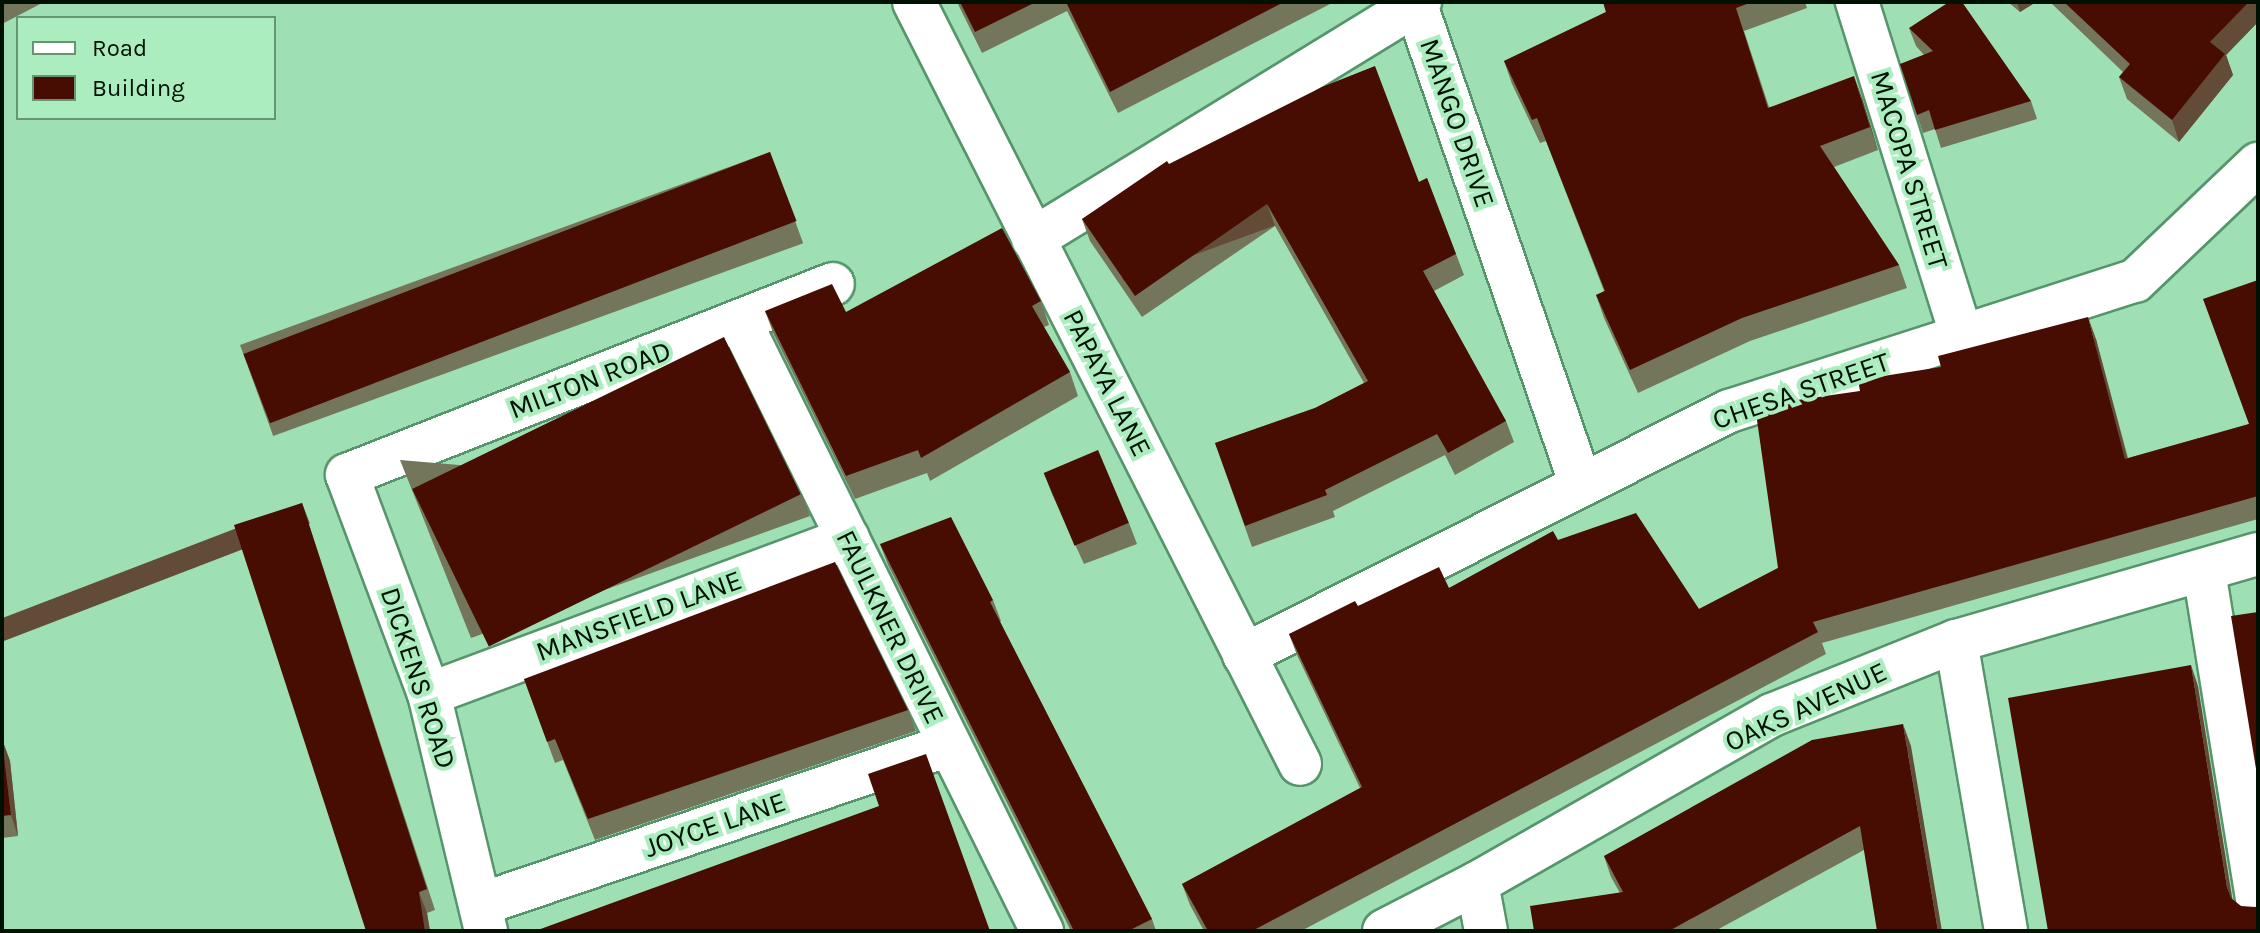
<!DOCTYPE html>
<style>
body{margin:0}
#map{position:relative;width:2260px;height:933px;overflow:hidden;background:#9ee0b3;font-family:Karla,sans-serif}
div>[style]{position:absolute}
.roads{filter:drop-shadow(2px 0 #56956b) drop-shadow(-2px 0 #56956b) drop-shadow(0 2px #56956b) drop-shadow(0 -2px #56956b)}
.street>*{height:42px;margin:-21px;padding:0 21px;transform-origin:21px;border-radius:21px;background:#fff}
.wall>*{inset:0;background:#73765a;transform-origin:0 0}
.shaded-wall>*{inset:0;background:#624c37;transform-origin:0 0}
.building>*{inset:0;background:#480d02;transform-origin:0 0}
span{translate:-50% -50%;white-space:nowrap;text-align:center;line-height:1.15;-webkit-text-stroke:8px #abedbf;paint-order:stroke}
.street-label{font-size:28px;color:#001104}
.frame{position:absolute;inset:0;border:4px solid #001104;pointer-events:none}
.legend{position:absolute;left:16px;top:16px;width:260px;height:104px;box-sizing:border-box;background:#abedbf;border:2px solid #679574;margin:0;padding:10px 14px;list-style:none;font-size:24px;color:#001104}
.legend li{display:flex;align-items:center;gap:16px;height:40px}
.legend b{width:40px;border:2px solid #679574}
</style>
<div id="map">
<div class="roads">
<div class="street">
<i style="left:914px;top:2px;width:854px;rotate:63.13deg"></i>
<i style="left:1857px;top:2px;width:352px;rotate:72.6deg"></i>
<i style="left:1416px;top:5px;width:508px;rotate:71.03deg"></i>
<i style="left:1033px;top:239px;width:454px;rotate:-31.5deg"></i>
<i style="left:740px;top:321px;width:681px;rotate:63.66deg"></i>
<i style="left:2204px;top:571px;width:338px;rotate:80.8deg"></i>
<i style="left:1956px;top:641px;width:294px;rotate:80.2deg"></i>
<i style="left:1244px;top:655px;width:543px;rotate:-26.71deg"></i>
<i style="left:1729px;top:411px;width:426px;rotate:-17.8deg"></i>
<i style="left:2135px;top:281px;width:170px;rotate:-43.6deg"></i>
<i style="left:429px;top:694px;width:447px;rotate:-20.4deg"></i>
<i style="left:1477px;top:883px;width:49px;rotate:79.4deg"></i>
<i style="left:482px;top:904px;width:491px;rotate:-18.8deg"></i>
<i style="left:486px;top:931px;width:244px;rotate:-103.5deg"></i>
<i style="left:429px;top:694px;width:234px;rotate:-110.5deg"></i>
<i style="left:347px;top:475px;width:522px;rotate:-21.46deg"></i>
<i style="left:1384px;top:931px;width:105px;rotate:-27.3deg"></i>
<i style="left:1477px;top:883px;width:339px;rotate:-29.7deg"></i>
<i style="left:1772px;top:715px;width:198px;rotate:-21.9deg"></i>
<i style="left:1956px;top:641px;width:314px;rotate:-16.1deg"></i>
</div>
</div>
<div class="wall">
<i style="clip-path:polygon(2px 2px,44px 2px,2px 24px)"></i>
<i style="clip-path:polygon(957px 2px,1334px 2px,1118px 113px,1067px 11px,982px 53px)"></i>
<i style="clip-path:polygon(1603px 2px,1805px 2px,1807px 8px,1744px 31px,1769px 107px,1862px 98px,1878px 150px,1834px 167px,1899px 265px,1907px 288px,1750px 341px,1638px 393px,1604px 318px,1596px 295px,1604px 291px,1546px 141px,1540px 143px,1512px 84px,1504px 61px,1606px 12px)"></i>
<i style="clip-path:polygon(2008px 2px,2036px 2px,2020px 12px)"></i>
<i style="clip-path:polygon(2050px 2px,2258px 2px,2258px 22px,2226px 55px,2233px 75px,2179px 142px,2127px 99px,2119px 77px,2123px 72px)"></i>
<i style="clip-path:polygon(1909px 28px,2031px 101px,2037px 119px,1941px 148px,1935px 129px,1923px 133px,1917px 115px,1924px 55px,1916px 46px)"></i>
<i style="left:770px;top:152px;width:97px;height:564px;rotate:70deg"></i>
<i style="clip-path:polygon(1169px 164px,1419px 182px,1427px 178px,1464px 275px,1434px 291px,1506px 421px,1514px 442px,1455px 475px,1445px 455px,1333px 511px,1335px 517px,1252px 547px,1215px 443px,1315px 408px,1364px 383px,1275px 226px,1142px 317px,1090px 241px,1082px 219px)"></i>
<i style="clip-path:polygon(2258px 280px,2258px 519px,1822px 643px,1826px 654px,1301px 931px,1204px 931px,1190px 905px,1182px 884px,1360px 788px,1297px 655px,1289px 634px,1358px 606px,1449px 588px,1558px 540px,1699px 609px,1778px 568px,1860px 391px,1941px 367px,2096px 339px,2128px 458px,2249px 424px)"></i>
<i style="clip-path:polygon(1041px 301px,1049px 325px,1044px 327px,1070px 372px,1078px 396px,930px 481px,927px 473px,855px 499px,774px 335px,765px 311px,846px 312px)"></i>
<i style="clip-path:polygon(400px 460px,802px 494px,810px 516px,471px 638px)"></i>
<i style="clip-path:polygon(1044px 473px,1129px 523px,1137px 544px,1084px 564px,1052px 494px)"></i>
<i style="clip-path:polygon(302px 503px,435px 910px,427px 913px,430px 931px,366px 931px)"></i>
<i style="clip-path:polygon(880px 544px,993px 600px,1001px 621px,1000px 622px,1152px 919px,1156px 931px,1071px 931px,888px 565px)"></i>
<i style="clip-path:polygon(524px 679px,908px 710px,916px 731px,595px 840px,563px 760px,555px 763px)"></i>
<i style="clip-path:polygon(2px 739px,10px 761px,18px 836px,2px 838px)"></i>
<i style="clip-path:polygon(1911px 746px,1864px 850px,1715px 931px,1534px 931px,1620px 893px,1611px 877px,1604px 856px)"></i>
</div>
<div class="shaded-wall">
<i style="clip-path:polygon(2017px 2px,2036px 2px,2020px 12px)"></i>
<i style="clip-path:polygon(2249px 2px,2258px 2px,2258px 22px,2226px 55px,2233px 75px,2179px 142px,2172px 120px,2210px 42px)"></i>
<i style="clip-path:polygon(1854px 76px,1862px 98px,1878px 150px,1870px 127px)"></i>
<i style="left:1267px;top:204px;width:23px;height:161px;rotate:70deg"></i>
<i style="clip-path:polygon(2088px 317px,2096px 339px,2133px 480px,2125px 459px)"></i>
<i style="left:302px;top:503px;width:22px;height:406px;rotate:69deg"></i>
<i style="clip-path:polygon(2191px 665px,2198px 686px,2234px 909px,2227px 887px)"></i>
<i style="clip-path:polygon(1903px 724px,1911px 746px,1942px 931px,1938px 931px)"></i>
<i style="clip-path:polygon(2px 739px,10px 761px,18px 836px,11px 815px)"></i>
<i style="clip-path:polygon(419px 892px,427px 913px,430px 931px,425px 931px)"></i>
</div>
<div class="building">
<i style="clip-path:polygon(960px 2px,1036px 2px,975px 32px)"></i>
<i style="clip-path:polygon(1066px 2px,1284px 2px,1110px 92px)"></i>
<i style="clip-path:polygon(1603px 2px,1752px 2px,1736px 8px,1768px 108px,1854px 76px,1870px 127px,1820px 146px,1899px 265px,1742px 318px,1630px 370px,1596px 295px,1605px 291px,1537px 118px,1532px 120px,1504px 61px,1606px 12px)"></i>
<i style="clip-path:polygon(1949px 2px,1962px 2px,2031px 101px,1935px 130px,1929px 110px,1917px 115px,1900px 64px,1933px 51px,1909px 28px)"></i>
<i style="clip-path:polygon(2064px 2px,2249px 2px,2210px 42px,2225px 54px,2172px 120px,2119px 77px,2130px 64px)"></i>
<i style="clip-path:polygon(1375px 66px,1419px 182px,1427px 178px,1456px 254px,1423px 271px,1506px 421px,1448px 453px,1437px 434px,1325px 490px,1327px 495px,1245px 526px,1215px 443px,1315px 408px,1368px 381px,1267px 204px,1135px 296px,1082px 219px,1167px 161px,1169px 164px,1322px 87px)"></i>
<i style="left:770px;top:152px;width:74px;height:564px;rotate:69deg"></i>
<i style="clip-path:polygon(1002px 228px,1041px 301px,1032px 306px,1070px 372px,921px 458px,918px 450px,846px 476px,765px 311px,832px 284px,846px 312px)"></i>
<i style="clip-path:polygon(2258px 280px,2258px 496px,1813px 622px,1818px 632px,1252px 931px,1208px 931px,1182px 884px,1362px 787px,1289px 634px,1355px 601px,1358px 606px,1439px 567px,1449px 588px,1553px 531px,1558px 540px,1636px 513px,1699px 609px,1778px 568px,1755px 406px,1860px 391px,1858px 380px,1941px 367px,1938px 356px,2088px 317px,2125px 459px,2249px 424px,2203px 299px)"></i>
<i style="left:724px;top:337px;width:175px;height:347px;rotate:64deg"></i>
<i style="left:1098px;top:450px;width:79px;height:59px;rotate:67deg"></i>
<i style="clip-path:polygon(302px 503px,427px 889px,419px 892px,425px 931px,366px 931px,234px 525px)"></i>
<i style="clip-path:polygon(951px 517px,993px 600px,990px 602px,1152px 919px,1128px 931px,1074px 931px,880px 544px)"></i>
<i style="clip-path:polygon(835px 562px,908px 710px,588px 819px,555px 739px,547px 742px,524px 679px)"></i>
<i style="clip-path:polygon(2258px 612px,2258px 781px,2231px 616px)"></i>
<i style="clip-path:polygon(2191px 665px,2227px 887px,2231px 898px,2241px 906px,2255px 907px,2258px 906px,2258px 931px,2048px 931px,2008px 698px)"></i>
<i style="clip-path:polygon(1903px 724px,1938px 931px,1877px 931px,1860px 826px,1669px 931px,1534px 931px,1530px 906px,1623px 892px,1604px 856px,1812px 740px)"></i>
<i style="clip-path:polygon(2px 739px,11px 815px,2px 816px)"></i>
<i style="clip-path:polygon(926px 754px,990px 931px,535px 931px,879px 806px,868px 774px)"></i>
</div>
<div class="street-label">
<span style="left:1457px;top:123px;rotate:71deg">MANGO DRIVE</span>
<span style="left:1909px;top:170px;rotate:73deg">MACOPA STREET</span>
<span style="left:590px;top:380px;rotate:-21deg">MILTON ROAD</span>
<span style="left:1107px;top:383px;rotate:63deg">PAPAYA LANE</span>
<span style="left:1801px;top:391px;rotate:-19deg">CHESA STREET</span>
<span style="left:639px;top:616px;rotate:-20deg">MANSFIELD LANE</span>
<span style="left:890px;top:627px;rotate:64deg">FAULKNER DRIVE</span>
<span style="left:418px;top:678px;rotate:72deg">DICKENS ROAD</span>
<span style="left:1806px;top:707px;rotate:-25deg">OAKS AVENUE</span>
<span style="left:715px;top:825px;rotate:-19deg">JOYCE LANE</span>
</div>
<div class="frame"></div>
<ul class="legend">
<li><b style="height:10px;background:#fff"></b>Road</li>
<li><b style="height:22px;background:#480d02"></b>Building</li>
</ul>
</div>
